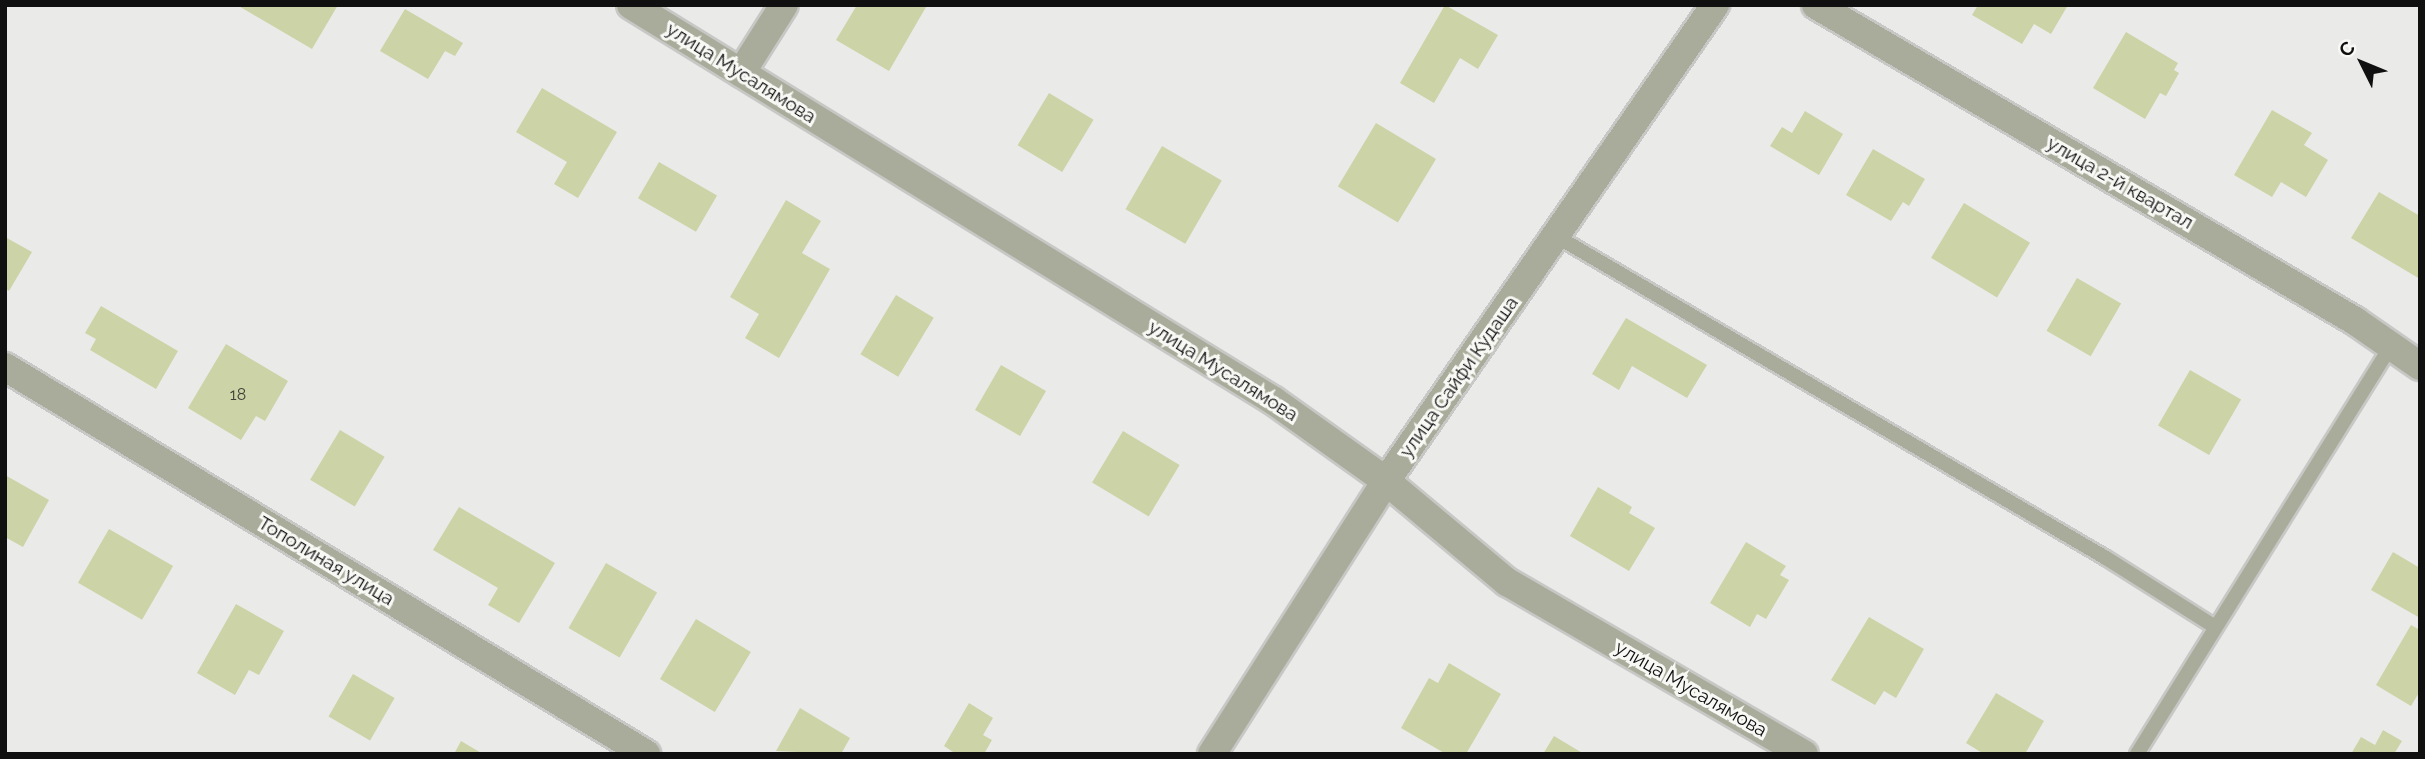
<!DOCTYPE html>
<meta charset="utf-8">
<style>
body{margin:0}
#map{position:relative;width:2425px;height:759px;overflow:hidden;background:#eaebe8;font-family:Raleway,sans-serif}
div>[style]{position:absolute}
.building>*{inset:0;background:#ccd3a7;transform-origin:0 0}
.roads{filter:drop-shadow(2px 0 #c7c8c5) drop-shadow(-2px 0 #c7c8c5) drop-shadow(0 2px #c7c8c5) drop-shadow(0 -2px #c7c8c5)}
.service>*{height:14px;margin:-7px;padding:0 7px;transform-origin:7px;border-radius:7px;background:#a9ac9a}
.minor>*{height:28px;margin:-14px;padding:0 14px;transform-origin:14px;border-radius:14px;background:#a9ac9a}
span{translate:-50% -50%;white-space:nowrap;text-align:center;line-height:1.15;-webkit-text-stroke:6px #f8f8f5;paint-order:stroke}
.number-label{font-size:16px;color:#3e4135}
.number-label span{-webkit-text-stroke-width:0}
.street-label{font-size:19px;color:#0f100f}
.frame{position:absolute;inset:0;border:7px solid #0f100f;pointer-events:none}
.north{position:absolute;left:2327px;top:28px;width:70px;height:70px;-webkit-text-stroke:5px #f8f8f5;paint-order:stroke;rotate:313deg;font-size:19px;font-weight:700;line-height:28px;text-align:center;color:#0f100f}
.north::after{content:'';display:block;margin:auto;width:24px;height:32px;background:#0f100f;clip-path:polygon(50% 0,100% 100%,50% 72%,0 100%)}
</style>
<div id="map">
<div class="building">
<i style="clip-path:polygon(237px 5px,338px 5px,312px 49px)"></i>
<i style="clip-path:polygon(857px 5px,926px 7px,889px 71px,836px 40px)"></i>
<i style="clip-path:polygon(1445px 5px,1498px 35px,1478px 69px,1460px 58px,1434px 103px,1400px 83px)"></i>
<i style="clip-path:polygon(1978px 5px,2068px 5px,2051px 34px,2034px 24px,2022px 44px,1972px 15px)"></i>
<i style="clip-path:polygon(405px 9px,463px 43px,455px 56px,445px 51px,428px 79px,380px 51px)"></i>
<i style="clip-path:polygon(2126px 32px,2178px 63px,2174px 70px,2179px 73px,2166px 96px,2160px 93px,2145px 119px,2093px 88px)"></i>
<i style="clip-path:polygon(542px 88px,617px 132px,578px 198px,554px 184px,567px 162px,516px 132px)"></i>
<i style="left:1049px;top:93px;width:52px;height:61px;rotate:31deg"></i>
<i style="clip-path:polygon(2272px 110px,2312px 133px,2304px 145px,2328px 160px,2306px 197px,2281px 182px,2272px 197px,2234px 175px)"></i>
<i style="clip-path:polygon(1805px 111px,1843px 134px,1819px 175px,1770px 146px,1782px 127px,1792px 133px)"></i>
<i style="left:1376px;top:123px;width:70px;height:74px;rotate:31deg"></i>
<i style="left:1162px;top:146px;width:69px;height:73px;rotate:30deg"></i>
<i style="clip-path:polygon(1873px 149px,1925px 179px,1909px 206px,1903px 202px,1891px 221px,1846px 195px)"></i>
<i style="left:659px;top:162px;width:67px;height:42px;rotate:30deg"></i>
<i style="clip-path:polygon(2379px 192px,2420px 216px,2420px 279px,2351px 238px)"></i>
<i style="clip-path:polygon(786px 200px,821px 221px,802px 253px,830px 269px,779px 358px,745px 338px,759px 314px,730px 297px)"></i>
<i style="left:1964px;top:203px;width:77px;height:64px;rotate:31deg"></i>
<i style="clip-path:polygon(5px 237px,32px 252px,9px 291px,5px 288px)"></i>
<i style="left:2077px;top:278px;width:51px;height:61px;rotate:30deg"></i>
<i style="left:896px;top:295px;width:44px;height:69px;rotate:31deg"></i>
<i style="clip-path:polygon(101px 306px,178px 351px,156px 389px,90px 350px,96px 339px,85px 333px)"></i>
<i style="clip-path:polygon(1626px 318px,1707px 365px,1687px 398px,1632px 366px,1619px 390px,1592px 374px)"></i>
<i style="clip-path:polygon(226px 344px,288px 381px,265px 421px,256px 416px,241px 440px,188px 408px)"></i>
<i style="left:1001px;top:365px;width:52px;height:52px;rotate:30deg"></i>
<i style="left:2190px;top:370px;width:59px;height:64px;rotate:30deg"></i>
<i style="left:340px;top:430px;width:52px;height:58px;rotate:31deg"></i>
<i style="left:1123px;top:431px;width:66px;height:60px;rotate:31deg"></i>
<i style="clip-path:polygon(5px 475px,49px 500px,23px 547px,5px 537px)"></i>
<i style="clip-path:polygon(1598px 487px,1632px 507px,1629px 513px,1655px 528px,1629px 571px,1570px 536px)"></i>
<i style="clip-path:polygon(459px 507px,555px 563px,519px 623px,488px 605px,498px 588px,433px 550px)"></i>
<i style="left:109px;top:529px;width:74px;height:62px;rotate:30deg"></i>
<i style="clip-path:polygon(1746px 542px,1786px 566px,1780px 575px,1789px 580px,1766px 619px,1757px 614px,1750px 627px,1710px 603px)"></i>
<i style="clip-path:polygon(2393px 552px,2420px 568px,2420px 618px,2371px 590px)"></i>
<i style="left:606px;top:563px;width:59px;height:75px;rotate:30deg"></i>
<i style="clip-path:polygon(236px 604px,284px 631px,259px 675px,249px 670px,235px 695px,197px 673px)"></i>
<i style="clip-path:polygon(1869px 617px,1924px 649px,1896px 698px,1884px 691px,1875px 705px,1831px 680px)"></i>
<i style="left:696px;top:619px;width:64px;height:70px;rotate:31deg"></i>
<i style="clip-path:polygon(2411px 625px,2420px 630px,2420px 691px,2411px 706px,2376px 685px)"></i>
<i style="clip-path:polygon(1449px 663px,1501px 694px,1466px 754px,1446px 754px,1401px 728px,1429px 678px,1438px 683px)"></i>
<i style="left:353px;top:674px;width:48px;height:49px;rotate:30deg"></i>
<i style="clip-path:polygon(1996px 693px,2044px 721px,2025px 754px,1984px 754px,1966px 743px)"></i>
<i style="clip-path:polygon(969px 703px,993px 718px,983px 735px,992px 740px,984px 754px,956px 754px,944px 746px)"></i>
<i style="clip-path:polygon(800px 708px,850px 738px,841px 754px,776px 751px)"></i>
<i style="clip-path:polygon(2383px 730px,2402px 741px,2394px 754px,2351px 754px,2361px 737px,2375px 745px)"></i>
<i style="clip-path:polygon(1554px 736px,1584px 754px,1543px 754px)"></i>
<i style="clip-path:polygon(461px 741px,483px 754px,454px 754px)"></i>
</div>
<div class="roads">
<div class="service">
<i style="left:1556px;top:236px;width:637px;rotate:30.35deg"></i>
<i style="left:2106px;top:558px;width:129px;rotate:32.3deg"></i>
<i style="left:2137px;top:754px;width:481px;rotate:-58.1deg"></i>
</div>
<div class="minor">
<i style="left:631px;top:5px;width:755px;rotate:31.63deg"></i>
<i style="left:1274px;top:401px;width:138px;rotate:35.5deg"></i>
<i style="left:1386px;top:481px;width:158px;rotate:39.9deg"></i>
<i style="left:1507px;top:582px;width:343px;rotate:30.1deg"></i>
<i style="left:1816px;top:5px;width:625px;rotate:30.38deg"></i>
<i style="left:2355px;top:321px;width:79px;rotate:34.7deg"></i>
<i style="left:741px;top:73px;width:80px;rotate:-57.7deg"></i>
<i style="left:5px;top:367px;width:749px;rotate:31.12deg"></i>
<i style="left:1212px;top:754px;width:324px;rotate:-57.5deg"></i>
<i style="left:1386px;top:481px;width:579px;rotate:-55.35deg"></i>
</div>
</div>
<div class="number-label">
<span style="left:238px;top:395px">18</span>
</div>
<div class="street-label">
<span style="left:741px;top:73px;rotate:32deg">улица Мусалямова</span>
<span style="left:2120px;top:183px;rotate:30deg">улица 2-й квартал</span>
<span style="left:1223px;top:371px;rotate:32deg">улица Мусалямова</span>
<span style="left:1459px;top:377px;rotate:-55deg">улица Сайфи Кудаша</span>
<span style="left:326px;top:561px;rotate:31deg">Тополиная улица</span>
<span style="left:1691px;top:689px;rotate:30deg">улица Мусалямова</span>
</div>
<div class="frame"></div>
<div class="north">С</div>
</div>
